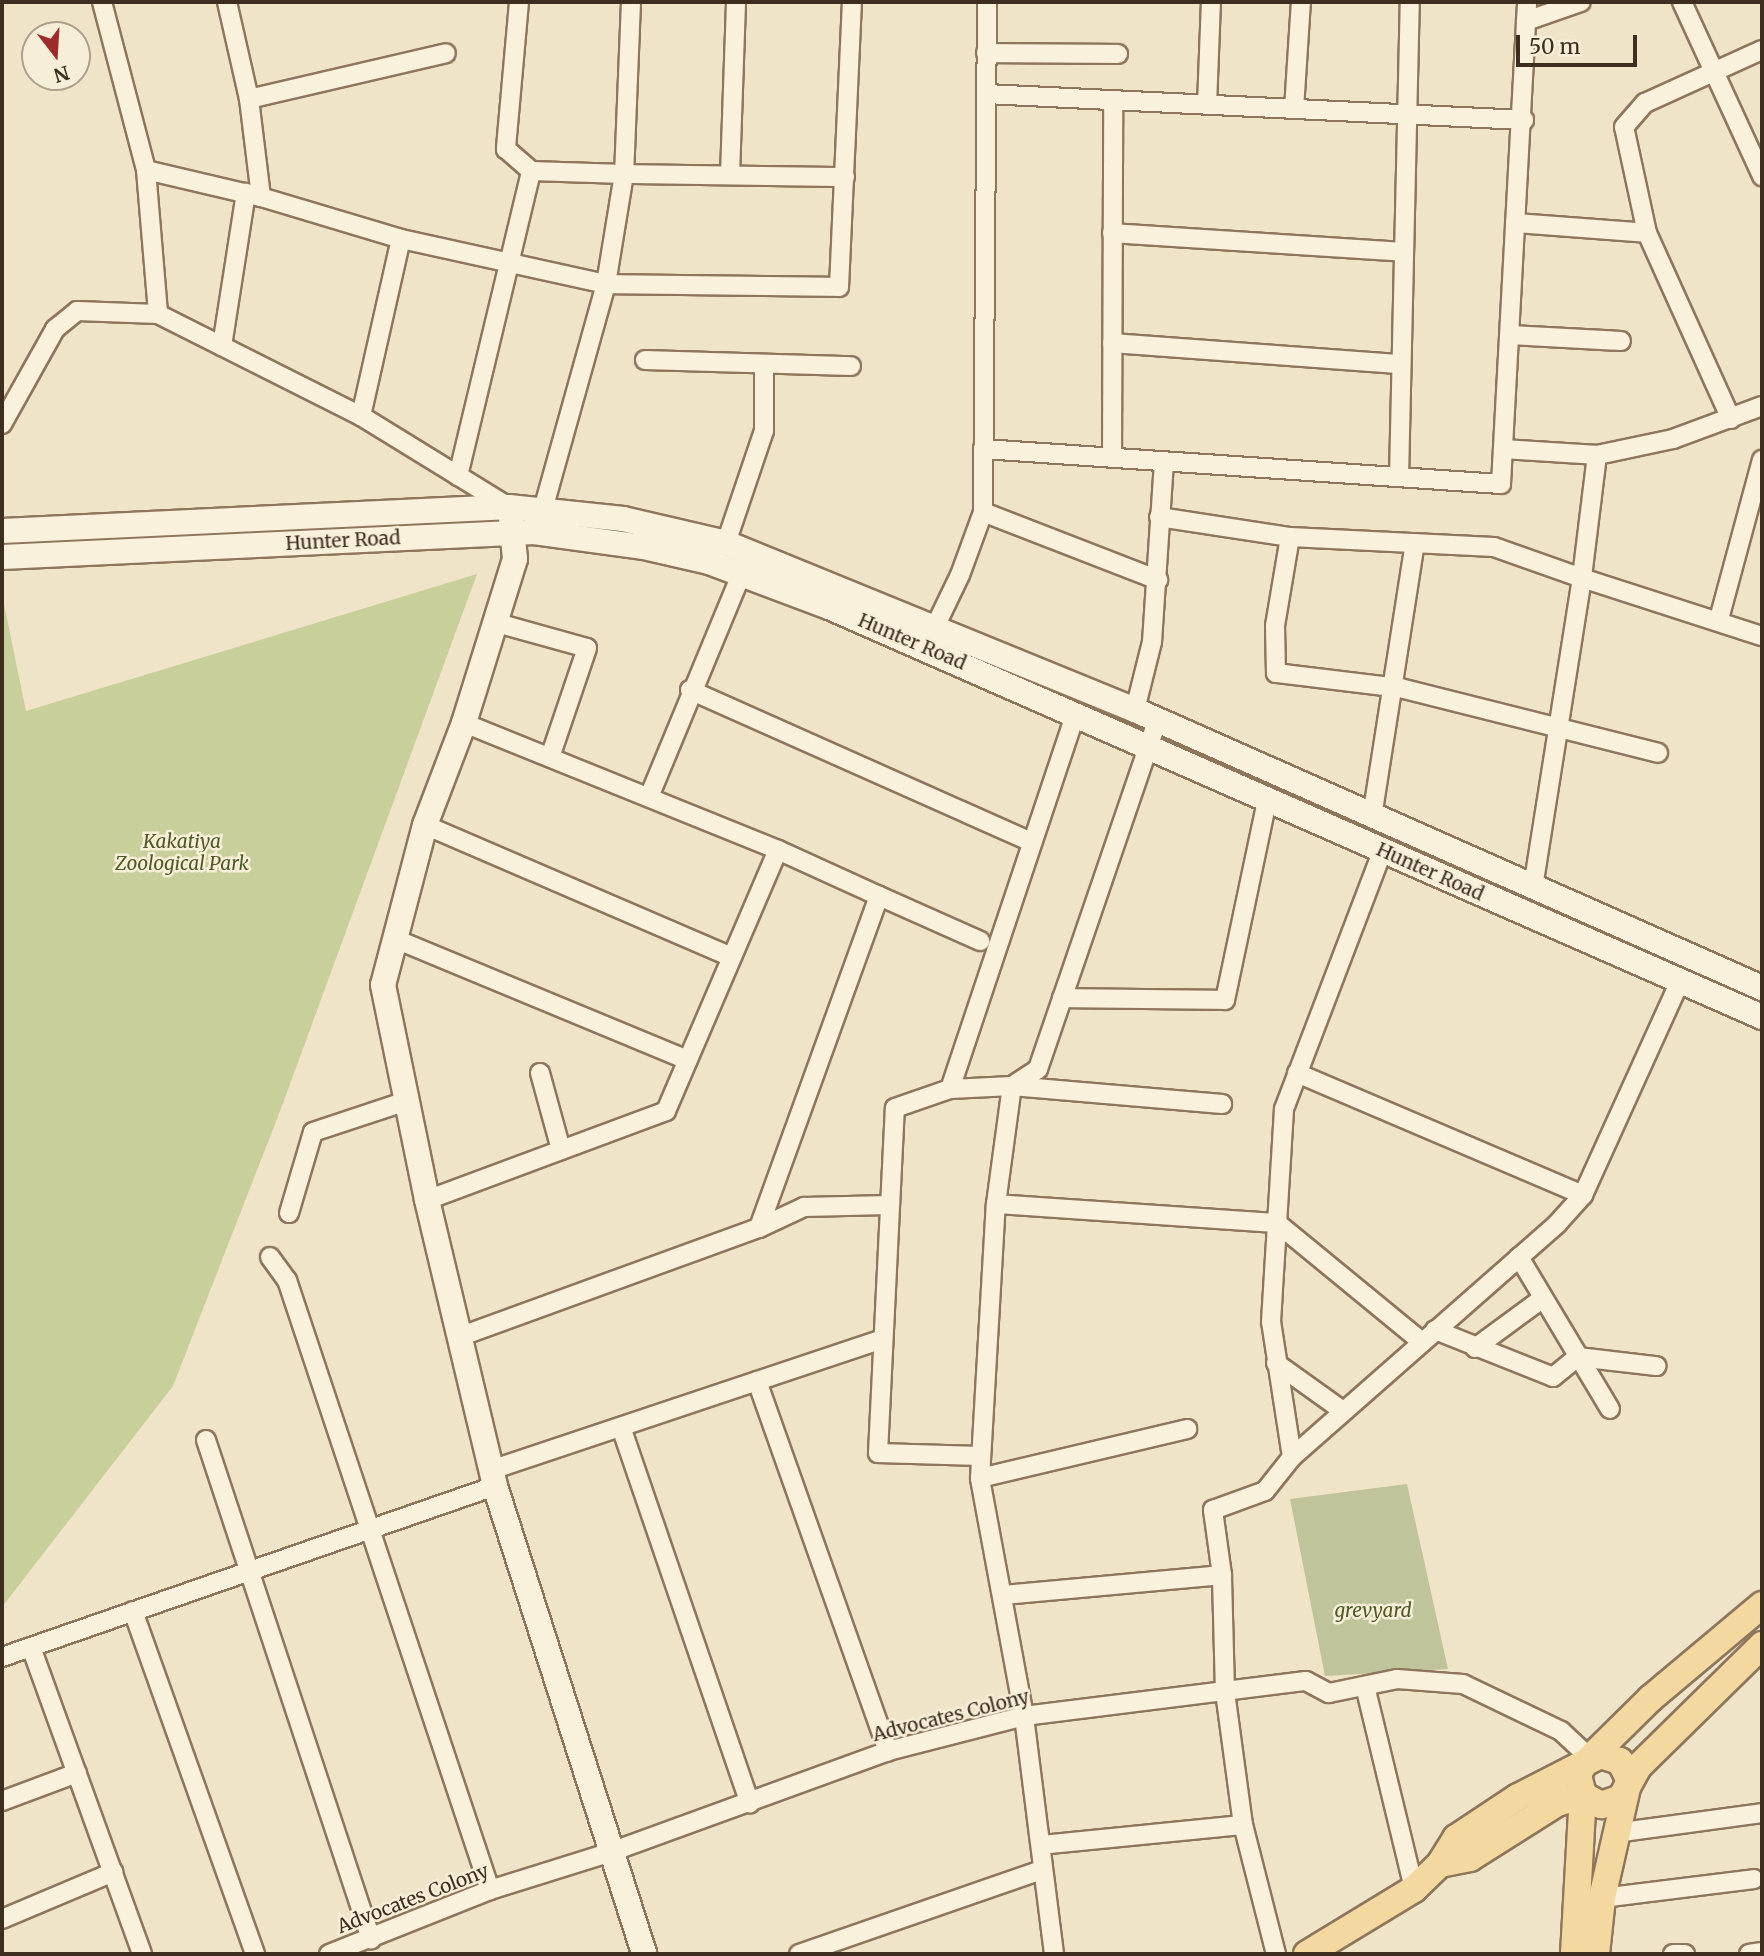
<!DOCTYPE html>
<style>
body{margin:0}
#map{position:relative;width:1764px;height:1956px;overflow:hidden;background:#f0e4c8;font-family:Merriweather,serif}
div>[style]{position:absolute}
.green>*{inset:0;background:#c9cf9b}
.cemetery>*{inset:0;background:#bfc49a}
.roads{filter:drop-shadow(2px 0 #8d765c) drop-shadow(-2px 0 #8d765c) drop-shadow(0 2px #8d765c) drop-shadow(0 -2px #8d765c)}
.street>*{height:18px;margin:-9px;padding:0 9px;transform-origin:9px;border-radius:9px;background:#faf1dc}
.secondary>*{height:24px;margin:-12px;padding:0 12px;transform-origin:12px;border-radius:12px;background:#faf1dc}
.primary>*{height:26px;margin:-13px;padding:0 13px;transform-origin:13px;border-radius:13px;background:#f3d9a0}
span{translate:-50% -50%;white-space:nowrap;text-align:center;line-height:1.15;-webkit-text-stroke:5px #f7eed8;paint-order:stroke}
.street-label{font-size:19px;color:#3d2e20}
.park-label{font-size:19px;color:#4d5a26;font-style:italic}
.frame{position:absolute;inset:0;border:4px solid #3d2e20;pointer-events:none}
.north{position:absolute;left:21px;top:21px;width:70px;height:70px;box-sizing:border-box;background:#f7eed8;border:2px solid #ada18e;border-radius:50%;rotate:163deg;font-size:19px;font-weight:700;line-height:28px;text-align:center;color:#3d2e20}
.north::after{content:'';display:block;margin:auto;width:24px;height:32px;background:#9e2a2b;clip-path:polygon(50% 0,100% 100%,50% 72%,0 100%)}
.scale{position:absolute;left:1516px;top:35px;width:121px;height:32px;box-sizing:border-box;border:4px solid #3d2e20;border-top:0;padding-left:9px;font-size:21px;line-height:24px;white-space:nowrap;color:#3d2e20;-webkit-text-stroke:5px #f7eed8;paint-order:stroke}
</style>
<div id="map">
<div class="green">
<i style="clip-path:polygon(477px 574px,282px 1106px,173px 1386px,2px 1607px,2px 594px,26px 711px)"></i>
</div>
<div class="cemetery">
<i style="clip-path:polygon(1407px 1484px,1448px 1669px,1325px 1676px,1290px 1499px)"></i>
</div>
<div class="roads">
<div class="street">
<i style="left:102px;top:2px;width:174px;rotate:75.3deg"></i>
<i style="left:146px;top:170px;width:144px;rotate:85.2deg"></i>
<i style="left:227px;top:2px;width:99px;rotate:77.2deg"></i>
<i style="left:249px;top:99px;width:99px;rotate:83deg"></i>
<i style="left:519px;top:2px;width:148px;rotate:95.1deg"></i>
<i style="left:506px;top:149px;width:33px;rotate:41deg"></i>
<i style="left:631px;top:2px;width:172px;rotate:92.3deg"></i>
<i style="left:624px;top:174px;width:221px;rotate:0.8deg"></i>
<i style="left:1682px;top:2px;width:192px;rotate:65.3deg"></i>
<i style="left:1526px;top:21px;width:58px;rotate:-19.1deg"></i>
<i style="left:986px;top:53px;width:132px;rotate:0.4deg"></i>
<i style="left:986px;top:94px;width:539px;rotate:2.77deg"></i>
<i style="left:249px;top:99px;width:202px;rotate:-13.1deg"></i>
<i style="left:1207px;top:105px;width:103px;rotate:-87.8deg"></i>
<i style="left:1294px;top:109px;width:107px;rotate:-86.3deg"></i>
<i style="left:146px;top:170px;width:118px;rotate:13.2deg"></i>
<i style="left:261px;top:197px;width:146px;rotate:16.7deg"></i>
<i style="left:401px;top:239px;width:210px;rotate:12.4deg"></i>
<i style="left:606px;top:284px;width:233px;rotate:0.7deg"></i>
<i style="left:839px;top:287px;width:285px;rotate:-87.4deg"></i>
<i style="left:730px;top:175px;width:173px;rotate:-88deg"></i>
<i style="left:1515px;top:223px;width:132px;rotate:4.3deg"></i>
<i style="left:1112px;top:233px;width:291px;rotate:3.7deg"></i>
<i style="left:1510px;top:335px;width:111px;rotate:3.1deg"></i>
<i style="left:1112px;top:343px;width:290px;rotate:4.2deg"></i>
<i style="left:222px;top:346px;width:155px;rotate:-81.1deg"></i>
<i style="left:645px;top:360px;width:206px;rotate:1.7deg"></i>
<i style="left:1762px;top:406px;width:95px;rotate:159.7deg"></i>
<i style="left:1673px;top:439px;width:78px;rotate:168.1deg"></i>
<i style="left:1597px;top:455px;width:124px;rotate:97deg"></i>
<i style="left:1582px;top:578px;width:189px;rotate:17.9deg"></i>
<i style="left:361px;top:416px;width:181px;rotate:-77.3deg"></i>
<i style="left:1731px;top:419px;width:204px;rotate:-114.3deg"></i>
<i style="left:1647px;top:233px;width:108px;rotate:-102.2deg"></i>
<i style="left:1624px;top:127px;width:32px;rotate:-49deg"></i>
<i style="left:1645px;top:103px;width:128px;rotate:-24.4deg"></i>
<i style="left:2px;top:424px;width:109px;rotate:-60.8deg"></i>
<i style="left:55px;top:329px;width:28px;rotate:-39deg"></i>
<i style="left:77px;top:311px;width:81px;rotate:2.1deg"></i>
<i style="left:158px;top:314px;width:227px;rotate:26.7deg"></i>
<i style="left:361px;top:416px;width:174px;rotate:31.6deg"></i>
<i style="left:983px;top:449px;width:519px;rotate:3.87deg"></i>
<i style="left:1501px;top:484px;width:483px;rotate:-86.9deg"></i>
<i style="left:1504px;top:449px;width:93px;rotate:3.7deg"></i>
<i style="left:1112px;top:458px;width:357px;rotate:-89.8deg"></i>
<i style="left:458px;top:476px;width:314px;rotate:-76.5deg"></i>
<i style="left:531px;top:171px;width:93px;rotate:1.8deg"></i>
<i style="left:624px;top:174px;width:111px;rotate:99.3deg"></i>
<i style="left:606px;top:284px;width:234px;rotate:105.6deg"></i>
<i style="left:1399px;top:477px;width:475px;rotate:-88.7deg"></i>
<i style="left:983px;top:512px;width:188px;rotate:21.2deg"></i>
<i style="left:1159px;top:517px;width:133px;rotate:8.7deg"></i>
<i style="left:1290px;top:537px;width:204px;rotate:2.8deg"></i>
<i style="left:1494px;top:547px;width:93px;rotate:19.4deg"></i>
<i style="left:1582px;top:578px;width:314px;rotate:99deg"></i>
<i style="left:1290px;top:537px;width:90px;rotate:99.6deg"></i>
<i style="left:1275px;top:626px;width:47px;rotate:88.8deg"></i>
<i style="left:1276px;top:673px;width:125px;rotate:6.9deg"></i>
<i style="left:1400px;top:688px;width:266px;rotate:14.1deg"></i>
<i style="left:726px;top:543px;width:118px;rotate:-71.3deg"></i>
<i style="left:764px;top:431px;width:67px;rotate:-90deg"></i>
<i style="left:1719px;top:619px;width:165px;rotate:-74.9deg"></i>
<i style="left:497px;top:623px;width:93px;rotate:15.5deg"></i>
<i style="left:587px;top:648px;width:115px;rotate:108.7deg"></i>
<i style="left:934px;top:629px;width:60px;rotate:-64.3deg"></i>
<i style="left:960px;top:575px;width:67px;rotate:-69.9deg"></i>
<i style="left:983px;top:512px;width:510px;rotate:-89.55deg"></i>
<i style="left:690px;top:690px;width:374px;rotate:24deg"></i>
<i style="left:1135px;top:710px;width:70px;rotate:-76deg"></i>
<i style="left:1152px;top:642px;width:181px;rotate:-86.2deg"></i>
<i style="left:464px;top:723px;width:339px;rotate:22deg"></i>
<i style="left:778px;top:850px;width:111px;rotate:24.5deg"></i>
<i style="left:879px;top:896px;width:353px;rotate:109.9deg"></i>
<i style="left:649px;top:797px;width:243px;rotate:-67.5deg"></i>
<i style="left:1372px;top:817px;width:277px;rotate:-81.1deg"></i>
<i style="left:425px;top:825px;width:334px;rotate:23.3deg"></i>
<i style="left:879px;top:896px;width:111px;rotate:24deg"></i>
<i style="left:393px;top:938px;width:319px;rotate:22.5deg"></i>
<i style="left:1062px;top:998px;width:163px;rotate:0.7deg"></i>
<i style="left:1225px;top:1000px;width:204px;rotate:-78.1deg"></i>
<i style="left:540px;top:1073px;width:80px;rotate:74.7deg"></i>
<i style="left:1297px;top:1073px;width:311px;rotate:23.1deg"></i>
<i style="left:950px;top:1089px;width:394px;rotate:-71.5deg"></i>
<i style="left:427px;top:1200px;width:255px;rotate:-20.4deg"></i>
<i style="left:666px;top:1111px;width:284px;rotate:-66.8deg"></i>
<i style="left:996px;top:1204px;width:282px;rotate:3.9deg"></i>
<i style="left:1277px;top:1223px;width:188px;rotate:39.4deg"></i>
<i style="left:289px;top:1213px;width:84px;rotate:-73.5deg"></i>
<i style="left:313px;top:1132px;width:99px;rotate:-18.3deg"></i>
<i style="left:270px;top:1257px;width:29px;rotate:54deg"></i>
<i style="left:287px;top:1280px;width:643px;rotate:71.59deg"></i>
<i style="left:1519px;top:1257px;width:177px;rotate:59.1deg"></i>
<i style="left:1435px;top:1330px;width:127px;rotate:21.7deg"></i>
<i style="left:1553px;top:1377px;width:32px;rotate:-39deg"></i>
<i style="left:1578px;top:1357px;width:79px;rotate:6.6deg"></i>
<i style="left:459px;top:1337px;width:319px;rotate:-20deg"></i>
<i style="left:759px;top:1228px;width:50px;rotate:-25deg"></i>
<i style="left:804px;top:1207px;width:85px;rotate:-1.3deg"></i>
<i style="left:1475px;top:1348px;width:84px;rotate:-36.3deg"></i>
<i style="left:1276px;top:1363px;width:82px;rotate:35.6deg"></i>
<i style="left:757px;top:1381px;width:393px;rotate:70.5deg"></i>
<i style="left:621px;top:1427px;width:398px;rotate:71.1deg"></i>
<i style="left:206px;top:1440px;width:526px;rotate:71.7deg"></i>
<i style="left:980px;top:1456px;width:102px;rotate:-178.3deg"></i>
<i style="left:878px;top:1453px;width:345px;rotate:-87.2deg"></i>
<i style="left:895px;top:1108px;width:58px;rotate:-19.1deg"></i>
<i style="left:950px;top:1089px;width:62px;rotate:-2.8deg"></i>
<i style="left:1012px;top:1086px;width:211px;rotate:4.9deg"></i>
<i style="left:1292px;top:1457px;width:137px;rotate:-98.8deg"></i>
<i style="left:1271px;top:1322px;width:213px;rotate:-86.5deg"></i>
<i style="left:1284px;top:1109px;width:277px;rotate:-69.1deg"></i>
<i style="left:491px;top:1470px;width:412px;rotate:-18.5deg"></i>
<i style="left:980px;top:1478px;width:213px;rotate:-13.3deg"></i>
<i style="left:1004px;top:1595px;width:219px;rotate:-5.2deg"></i>
<i style="left:133px;top:1611px;width:364px;rotate:70.4deg"></i>
<i style="left:31px;top:1647px;width:326px;rotate:70.1deg"></i>
<i style="left:2px;top:1657px;width:522px;rotate:-19.13deg"></i>
<i style="left:1365px;top:1686px;width:209px;rotate:76.4deg"></i>
<i style="left:2px;top:1801px;width:80px;rotate:-20.5deg"></i>
<i style="left:1615px;top:1833px;width:148px;rotate:-7.7deg"></i>
<i style="left:1041px;top:1845px;width:203px;rotate:-5.7deg"></i>
<i style="left:1602px;top:1898px;width:153px;rotate:-7.1deg"></i>
<i style="left:2px;top:1919px;width:121px;rotate:-22.9deg"></i>
<i style="left:329px;top:1954px;width:173px;rotate:-21.7deg"></i>
<i style="left:490px;top:1890px;width:127px;rotate:-17.4deg"></i>
<i style="left:611px;top:1852px;width:295px;rotate:-20deg"></i>
<i style="left:888px;top:1751px;width:140px;rotate:-14.4deg"></i>
<i style="left:1024px;top:1716px;width:284px;rotate:-7.1deg"></i>
<i style="left:1306px;top:1681px;width:26px;rotate:28deg"></i>
<i style="left:1329px;top:1693px;width:69px;rotate:-11.6deg"></i>
<i style="left:1397px;top:1679px;width:66px;rotate:4.3deg"></i>
<i style="left:1463px;top:1684px;width:109px;rotate:25.6deg"></i>
<i style="left:1561px;top:1731px;width:40px;rotate:43deg"></i>
<i style="left:799px;top:1954px;width:256px;rotate:-19.1deg"></i>
<i style="left:1054px;top:1954px;width:240px;rotate:-97.2deg"></i>
<i style="left:1024px;top:1716px;width:242px;rotate:-100.5deg"></i>
<i style="left:980px;top:1478px;width:274px;rotate:-86.7deg"></i>
<i style="left:996px;top:1204px;width:119px;rotate:-82.3deg"></i>
<i style="left:1012px;top:1086px;width:31px;rotate:-33deg"></i>
<i style="left:1038px;top:1069px;width:368px;rotate:-71.1deg"></i>
<i style="left:1276px;top:1954px;width:133px;rotate:-104.3deg"></i>
<i style="left:1243px;top:1825px;width:134px;rotate:-97.7deg"></i>
<i style="left:1225px;top:1692px;width:117px;rotate:-91.5deg"></i>
<i style="left:1222px;top:1575px;width:66px;rotate:-97.9deg"></i>
<i style="left:1213px;top:1510px;width:55px;rotate:-20.1deg"></i>
<i style="left:1265px;top:1491px;width:43px;rotate:-51.5deg"></i>
<i style="left:1292px;top:1457px;width:353px;rotate:-41.3deg"></i>
<i style="left:1557px;top:1224px;width:39px;rotate:-48deg"></i>
<i style="left:1583px;top:1195px;width:235px;rotate:-65.6deg"></i>
<i style="left:1673px;top:1954px;width:12px"></i>
<i style="left:1749px;top:1954px;width:13px;rotate:-9deg"></i>
</div>
<div class="secondary">
<i style="left:511px;top:518px;width:41px;rotate:84.4deg"></i>
<i style="left:515px;top:559px;width:172px;rotate:107.3deg"></i>
<i style="left:464px;top:723px;width:109px;rotate:110.9deg"></i>
<i style="left:425px;top:825px;width:165px;rotate:104.7deg"></i>
<i style="left:383px;top:985px;width:219px;rotate:78.4deg"></i>
<i style="left:427px;top:1200px;width:294px;rotate:76.6deg"></i>
<i style="left:495px;top:1486px;width:491px;rotate:72.3deg"></i>
<i style="left:2px;top:531px;width:508px;rotate:-2.71deg"></i>
<i style="left:509px;top:507px;width:115px;rotate:6deg"></i>
<i style="left:623px;top:519px;width:106px;rotate:13.1deg"></i>
<i style="left:726px;top:543px;width:442px;rotate:22.2deg"></i>
<i style="left:1135px;top:710px;width:686px;rotate:23.91deg"></i>
<i style="left:2px;top:557px;width:533px;rotate:-2.69deg"></i>
<i style="left:534px;top:532px;width:111px;rotate:7.8deg"></i>
<i style="left:644px;top:547px;width:67px;rotate:13deg"></i>
<i style="left:709px;top:562px;width:128px;rotate:20.6deg"></i>
<i style="left:829px;top:607px;width:1019px;rotate:23.72deg"></i>
</div>
<div class="primary">
<i style="left:1762px;top:1605px;width:145px;rotate:140deg"></i>
<i style="left:1651px;top:1698px;width:95px;rotate:135.4deg"></i>
<i style="left:1583px;top:1765px;width:11px;rotate:117deg"></i>
<i style="left:1578px;top:1775px;width:21px;rotate:76deg"></i>
<i style="left:1583px;top:1795px;width:21px;rotate:29deg"></i>
<i style="left:1601px;top:1805px;width:21px;rotate:-19deg"></i>
<i style="left:1621px;top:1798px;width:37px;rotate:-61deg"></i>
<i style="left:1639px;top:1766px;width:173px;rotate:-44.5deg"></i>
<i style="left:1440px;top:1864px;width:31px;rotate:-11deg"></i>
<i style="left:1470px;top:1858px;width:103px;rotate:-32.3deg"></i>
<i style="left:1557px;top:1803px;width:27px;rotate:-17deg"></i>
<i style="left:1307px;top:1954px;width:125px;rotate:-31.3deg"></i>
<i style="left:1414px;top:1889px;width:36px;rotate:-44deg"></i>
<i style="left:1440px;top:1864px;width:31px;rotate:-58deg"></i>
<i style="left:1456px;top:1838px;width:74px;rotate:-33.5deg"></i>
<i style="left:1518px;top:1797px;width:92px;rotate:-27.1deg"></i>
<i style="left:1600px;top:1755px;width:21px;rotate:17deg"></i>
<i style="left:1620px;top:1761px;width:20px;rotate:63deg"></i>
<i style="left:1629px;top:1779px;width:122px;rotate:102.8deg"></i>
<i style="left:1602px;top:1898px;width:56px;rotate:96.1deg"></i>
<i style="left:1574px;top:1954px;width:159px;rotate:-86.8deg"></i>
</div>
</div>
<div class="street-label">
<span style="left:343px;top:541px;rotate:-3deg">Hunter Road</span>
<span style="left:912px;top:642px;rotate:23deg">Hunter Road</span>
<span style="left:1430px;top:872px;rotate:24deg">Hunter Road</span>
<span style="left:951px;top:1716px;rotate:-14deg">Advocates Colony</span>
<span style="left:413px;top:1899px;rotate:-21deg">Advocates Colony</span>
</div>
<div class="park-label">
<span style="left:182px;top:853px">Kakatiya<br>Zoological Park</span>
<span style="left:1373px;top:1611px">grevyard</span>
</div>
<div class="frame"></div>
<div class="north">N</div>
<div class="scale">50 m</div>
</div>
